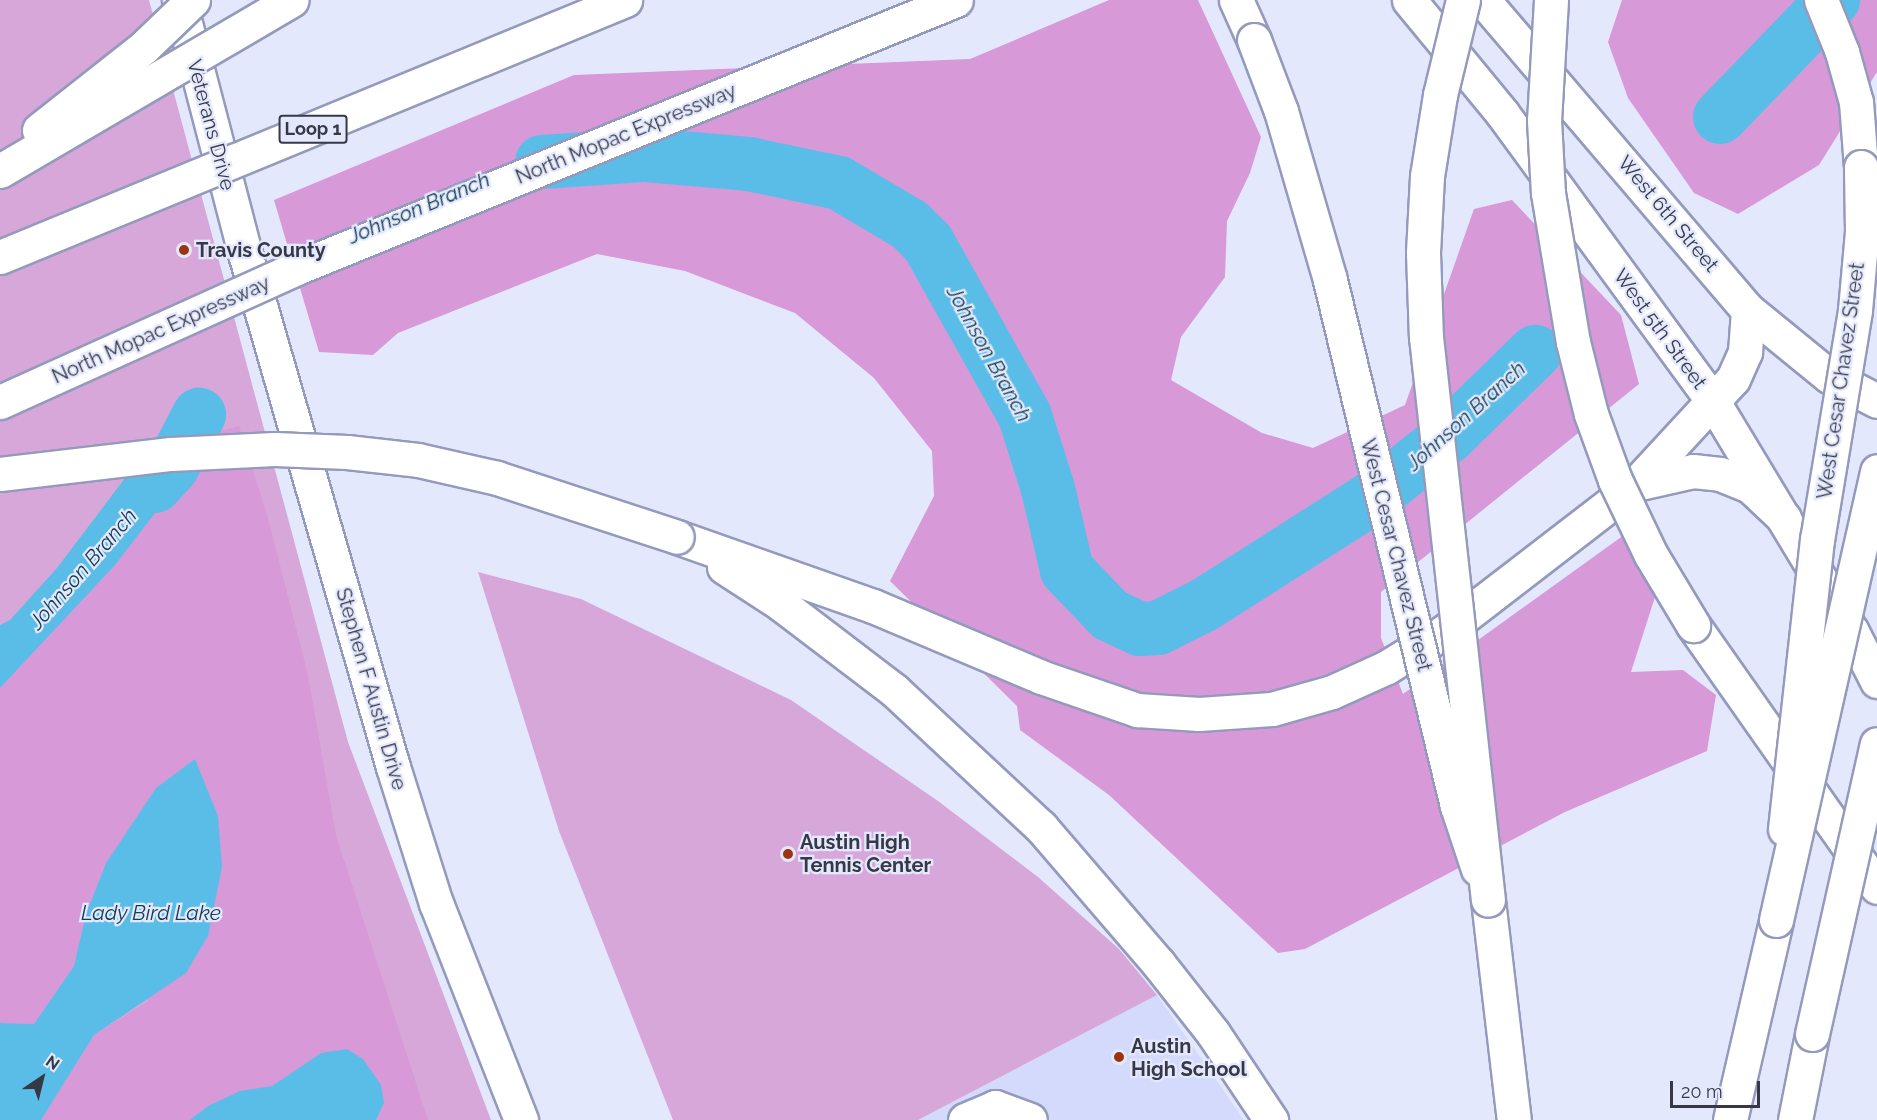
<!DOCTYPE html>
<style>
body{margin:0}
#map{position:relative;width:1877px;height:1120px;overflow:hidden;background:#e4e8fd;font-family:Raleway,sans-serif}
div>[style]{position:absolute}
.built>*{inset:0;background:#d4dafc}
.green>*{inset:0;background:#d8a7d9}
.forest>*{inset:0;background:#d799d8}
.water>*{inset:0;background:#5abde8}
.river>*{height:54px;margin:-27px;padding:0 27px;transform-origin:27px;border-radius:27px;background:#5abde8}
.roads{filter:drop-shadow(2px 0 #949abc) drop-shadow(-2px 0 #949abc) drop-shadow(0 2px #949abc) drop-shadow(0 -2px #949abc)}
.minor>*{height:33px;margin:-16.5px;padding:0 16.5px;transform-origin:16.5px;border-radius:16.5px;background:#fff}
.major>*{height:33px;margin:-16.5px;padding:0 16.5px;transform-origin:16.5px;border-radius:16.5px;background:#fff}
.highway>*{height:33px;margin:-16.5px;padding:0 16.5px;transform-origin:16.5px;border-radius:16.5px;background:#fff}
.bridges{filter:drop-shadow(2px 0 #949abc) drop-shadow(-2px 0 #949abc) drop-shadow(0 2px #949abc) drop-shadow(0 -2px #949abc)}
.major-bridge>*{height:33px;margin:-16.5px;padding:0 16.5px;transform-origin:16.5px;border-radius:16.5px;background:#fff}
.highway-bridge>*{height:33px;margin:-16.5px;padding:0 16.5px;transform-origin:16.5px;border-radius:16.5px;background:#fff}
.dots>*{width:16px;height:16px;translate:-50% -50%;box-sizing:border-box;border:3px solid #e4e8fd;border-radius:50%}
span{translate:-50% -50%;white-space:nowrap;text-align:center;line-height:1.15;-webkit-text-stroke:4.5px #e4e8fd;paint-order:stroke}
.shield-label span{padding:2px 4px;background:#e4e8fd;border:2px solid;border-radius:4px;-webkit-text-stroke-width:0}
.shield-label{font-size:18px;color:#363846;font-weight:700}
.street-label{font-size:20px;color:#363846}
.poi-label{font-size:20px;color:#363846;font-weight:700}
.left{translate:0 -50%;text-align:left}
.water-label{font-size:21px;color:#144052;font-style:italic}
.north{position:absolute;left:12px;top:1048px;width:60px;height:60px;-webkit-text-stroke:4px #e4e8fd;paint-order:stroke;rotate:35deg;font-size:16px;font-weight:700;line-height:24px;text-align:center;color:#363846}
.north::after{content:'';display:block;margin:auto;width:21px;height:27px;background:#363846;clip-path:polygon(50% 0,100% 100%,50% 72%,0 100%)}
.scale{position:absolute;left:1670px;top:1081px;width:90px;height:27px;box-sizing:border-box;border:3px solid #363846;border-top:0;padding-left:8px;font-size:18px;line-height:21px;white-space:nowrap;color:#363846;-webkit-text-stroke:4px #e4e8fd;paint-order:stroke}
</style>
<div id="map">
<div class="built">
<i style="clip-path:polygon(1157px 995px,1244px 1120px,918px 1120px)"></i>
</div>
<div class="green">
<i style="clip-path:polygon(0 0,149px 0,348px 742px,491px 1120px,41px 1120px,0 1050px)"></i>
<i style="clip-path:polygon(478px 572px,581px 599px,791px 700px,938px 801px,1038px 877px,1119px 949px,1157px 995px,918px 1120px,673px 1120px,559px 831px)"></i>
</div>
<div class="forest">
<i style="clip-path:polygon(1109px 0,1198px 0,1261px 137px,1250px 173px,1227px 221px,1225px 277px,1181px 337px,1171px 380px,1262px 433px,1313px 448px,1405px 405px,1474px 209px,1512px 200px,1621px 315px,1639px 384px,1381px 592px,1381px 638px,1403px 694px,1624px 535px,1655px 597px,1631px 672px,1683px 670px,1716px 695px,1707px 751px,1565px 812px,1305px 949px,1278px 953px,1109px 795px,1020px 730px,1017px 706px,890px 581px,934px 496px,932px 451px,874px 378px,795px 313px,685px 271px,597px 254px,398px 333px,373px 355px,319px 352px,274px 200px,574px 75px,970px 59px)"></i>
<i style="clip-path:polygon(1622px 0,1877px 0,1877px 72px,1819px 165px,1738px 214px,1694px 193px,1628px 98px,1608px 42px)"></i>
<i style="clip-path:polygon(239px 426px,268px 518px,308px 675px,336px 835px,428px 1120px,376px 1120px,384px 1103px,321px 1053px,272px 1086px,240px 1091px,208px 1106px,190px 1120px,41px 1120px,94px 1035px,148px 1001px,131px 827px,106px 863px,86px 914px,74px 966px,34px 1024px,0 1023px,0 688px,165px 500px,205px 435px)"></i>
</div>
<div class="water">
<i style="clip-path:polygon(188px 420px,205px 435px,165px 500px,115px 565px,0 688px,0 625px,10px 620px,57px 568px,156px 437px)"></i>
<i style="clip-path:polygon(195px 759px,218px 816px,222px 867px,208px 936px,186px 973px,94px 1035px,41px 1120px,0 1120px,0 1023px,34px 1024px,74px 966px,86px 914px,106px 863px,156px 788px)"></i>
<i style="clip-path:polygon(347px 1049px,363px 1059px,381px 1085px,384px 1103px,376px 1120px,190px 1120px,208px 1106px,240px 1091px,272px 1086px,321px 1053px)"></i>
</div>
<div class="river">
<i style="left:1720px;top:117px;width:163px;rotate:-46deg"></i>
<i style="left:542px;top:162px;width:104px;rotate:-3.9deg"></i>
<i style="left:646px;top:155px;width:103px;rotate:5deg"></i>
<i style="left:749px;top:164px;width:92px;rotate:11.9deg"></i>
<i style="left:839px;top:183px;width:82px;rotate:30.6deg"></i>
<i style="left:910px;top:225px;width:25px;rotate:45deg"></i>
<i style="left:928px;top:243px;width:198px;rotate:60.7deg"></i>
<i style="left:1025px;top:416px;width:77px;rotate:72.5deg"></i>
<i style="left:1048px;top:489px;width:83px;rotate:76.8deg"></i>
<i style="left:1067px;top:570px;width:62px;rotate:46.3deg"></i>
<i style="left:1110px;top:615px;width:33px;rotate:25deg"></i>
<i style="left:1140px;top:629px;width:18px;rotate:-3deg"></i>
<i style="left:1158px;top:628px;width:51px;rotate:-26.6deg"></i>
<i style="left:1204px;top:605px;width:196px;rotate:-32.5deg"></i>
<i style="left:1369px;top:500px;width:101px;rotate:-38.6deg"></i>
<i style="left:1448px;top:437px;width:122px;rotate:-44.3deg"></i>
<i style="left:155px;top:486px;width:25px;rotate:-48deg"></i>
<i style="left:172px;top:467px;width:59px;rotate:-62.6deg"></i>
</div>
<div class="roads">
<div class="minor">
<i style="left:179px;top:0;width:258px;rotate:75.4deg"></i>
<i style="left:244px;top:250px;width:538px;rotate:73.92deg"></i>
<i style="left:393px;top:767px;width:143px;rotate:72.5deg"></i>
<i style="left:436px;top:903px;width:233px;rotate:68.6deg"></i>
<i style="left:965px;top:1120px;width:33px;rotate:-23deg"></i>
<i style="left:995px;top:1107px;width:37px;rotate:20deg"></i>
</div>
<div class="major">
<i style="left:1236px;top:0;width:44px;rotate:65.8deg"></i>
<i style="left:1409px;top:0;width:146px;rotate:50.5deg"></i>
<i style="left:1502px;top:113px;width:356px;rotate:53.8deg"></i>
<i style="left:1712px;top:400px;width:271px;rotate:58.9deg"></i>
<i style="left:1852px;top:632px;width:55px;rotate:63deg"></i>
<i style="left:1483px;top:0;width:408px;rotate:49.5deg"></i>
<i style="left:1748px;top:310px;width:104px;rotate:39.2deg"></i>
<i style="left:1829px;top:376px;width:54px;rotate:27.5deg"></i>
<i style="left:1821px;top:0;width:56px;rotate:68deg"></i>
<i style="left:1842px;top:52px;width:52px;rotate:74.4deg"></i>
<i style="left:1856px;top:102px;width:65px;rotate:85.6deg"></i>
<i style="left:1488px;top:900px;width:222px;rotate:83.3deg"></i>
<i style="left:1730px;top:1120px;width:205px;rotate:-77deg"></i>
</div>
<div class="highway">
<i style="left:1636px;top:484px;width:58px;rotate:-12.8deg"></i>
<i style="left:1693px;top:471px;width:27px;rotate:6deg"></i>
<i style="left:1720px;top:474px;width:32px;rotate:22deg"></i>
<i style="left:1750px;top:486px;width:47px;rotate:43.3deg"></i>
<i style="left:677px;top:537px;width:208px;rotate:19.4deg"></i>
<i style="left:873px;top:606px;width:182px;rotate:22.9deg"></i>
<i style="left:1041px;top:677px;width:102px;rotate:19deg"></i>
<i style="left:1137px;top:710px;width:62px;rotate:3.7deg"></i>
<i style="left:1199px;top:714px;width:73px;rotate:-3.9deg"></i>
<i style="left:1272px;top:709px;width:62px;rotate:-15.8deg"></i>
<i style="left:1332px;top:692px;width:60px;rotate:-24.4deg"></i>
<i style="left:1387px;top:667px;width:67px;rotate:-31.6deg"></i>
<i style="left:1444px;top:632px;width:242px;rotate:-37.6deg"></i>
<i style="left:1636px;top:484px;width:143px;rotate:-47.3deg"></i>
<i style="left:1733px;top:379px;width:30px;rotate:-66deg"></i>
<i style="left:1745px;top:352px;width:42px;rotate:-85.9deg"></i>
<i style="left:724px;top:567px;width:68px;rotate:33deg"></i>
<i style="left:781px;top:604px;width:143px;rotate:37.3deg"></i>
<i style="left:895px;top:691px;width:200px;rotate:43deg"></i>
<i style="left:1041px;top:827px;width:179px;rotate:49.3deg"></i>
<i style="left:1158px;top:963px;width:89px;rotate:51.8deg"></i>
<i style="left:1213px;top:1033px;width:105px;rotate:56.3deg"></i>
<i style="left:1693px;top:625px;width:320px;rotate:54.9deg"></i>
<i style="left:1795px;top:1120px;width:88px;rotate:-78.8deg"></i>
</div>
</div>
<div class="bridges">
<div class="major-bridge">
<i style="left:1254px;top:40px;width:76px;rotate:69.2deg"></i>
<i style="left:1281px;top:111px;width:176px;rotate:73.8deg"></i>
<i style="left:1330px;top:280px;width:541px;rotate:76.43deg"></i>
<i style="left:1457px;top:806px;width:66px;rotate:71.6deg"></i>
<i style="left:1785px;top:829px;width:291px;rotate:-83.7deg"></i>
<i style="left:1817px;top:540px;width:233px;rotate:-80.6deg"></i>
<i style="left:1855px;top:310px;width:78px;rotate:-84.9deg"></i>
<i style="left:1862px;top:232px;width:65px;rotate:-90.9deg"></i>
</div>
<div class="highway-bridge">
<i style="left:1463px;top:0;width:98px;rotate:103.6deg"></i>
<i style="left:1440px;top:95px;width:82px;rotate:99.1deg"></i>
<i style="left:1427px;top:176px;width:77px;rotate:93deg"></i>
<i style="left:1423px;top:253px;width:84px;rotate:88deg"></i>
<i style="left:1426px;top:337px;width:566px;rotate:83.72deg"></i>
<i style="left:1551px;top:0;width:120px;rotate:93.3deg"></i>
<i style="left:1544px;top:120px;width:73px;rotate:86.9deg"></i>
<i style="left:1548px;top:193px;width:151px;rotate:80.5deg"></i>
<i style="left:1573px;top:342px;width:74px;rotate:76deg"></i>
<i style="left:1591px;top:414px;width:70px;rotate:70deg"></i>
<i style="left:1615px;top:480px;width:83px;rotate:64.4deg"></i>
<i style="left:1651px;top:555px;width:82px;rotate:59deg"></i>
<i style="left:39px;top:130px;width:134px;rotate:-38.3deg"></i>
<i style="left:144px;top:47px;width:68px;rotate:-43.8deg"></i>
<i style="left:0;top:171px;width:338px;rotate:-30.4deg"></i>
<i style="left:0;top:257px;width:676px;rotate:-22.35deg"></i>
<i style="left:0;top:402px;width:328px;rotate:-24.3deg"></i>
<i style="left:299px;top:267px;width:709px;rotate:-22.12deg"></i>
<i style="left:0;top:474px;width:172px;rotate:-6.7deg"></i>
<i style="left:171px;top:454px;width:104px;rotate:-2.8deg"></i>
<i style="left:275px;top:449px;width:72px;rotate:2.4deg"></i>
<i style="left:347px;top:452px;width:71px;rotate:6.4deg"></i>
<i style="left:418px;top:460px;width:81px;rotate:12.8deg"></i>
<i style="left:497px;top:478px;width:189px;rotate:18.1deg"></i>
<i style="left:1776px;top:920px;width:460px;rotate:-77.3deg"></i>
<i style="left:1812px;top:1034px;width:297px;rotate:-77.4deg"></i>
</div>
</div>
<div class="dots">
<i style="left:184px;top:250px;background:#9c350f"></i>
<i style="left:788px;top:854px;background:#9c350f"></i>
<i style="left:1119px;top:1057px;background:#9c350f"></i>
</div>
<div class="shield-label">
<span style="left:313px;top:129px">Loop 1</span>
</div>
<div class="street-label">
<span style="left:211px;top:125px;rotate:75deg">Veterans Drive</span>
<span style="left:626px;top:134px;rotate:-22deg">North Mopac Expressway</span>
<span style="left:1668px;top:214px;rotate:50deg">West 6th Street</span>
<span style="left:1660px;top:329px;rotate:54deg">West 5th Street</span>
<span style="left:161px;top:330px;rotate:-24deg">North Mopac Expressway</span>
<span style="left:1841px;top:381px;rotate:-82deg">West Cesar Chavez Street</span>
<span style="left:1396px;top:555px;rotate:76deg">West Cesar Chavez Street</span>
<span style="left:371px;top:689px;rotate:74deg">Stephen F Austin Drive</span>
</div>
<div class="poi-label">
<span class="left" style="left:196px;top:250px">Travis County</span>
<span class="left" style="left:800px;top:854px">Austin High<br>Tennis Center</span>
<span class="left" style="left:1131px;top:1058px">Austin<br>High School</span>
</div>
<div class="water-label">
<span style="left:419px;top:208px;rotate:-23deg">Johnson Branch</span>
<span style="left:989px;top:354px;rotate:61deg">Johnson Branch</span>
<span style="left:1466px;top:416px;rotate:-42deg">Johnson Branch</span>
<span style="left:83px;top:569px;rotate:-49deg">Johnson Branch</span>
<span style="left:151px;top:913px">Lady Bird Lake</span>
</div>
<div class="north">N</div>
<div class="scale">20 m</div>
</div>
